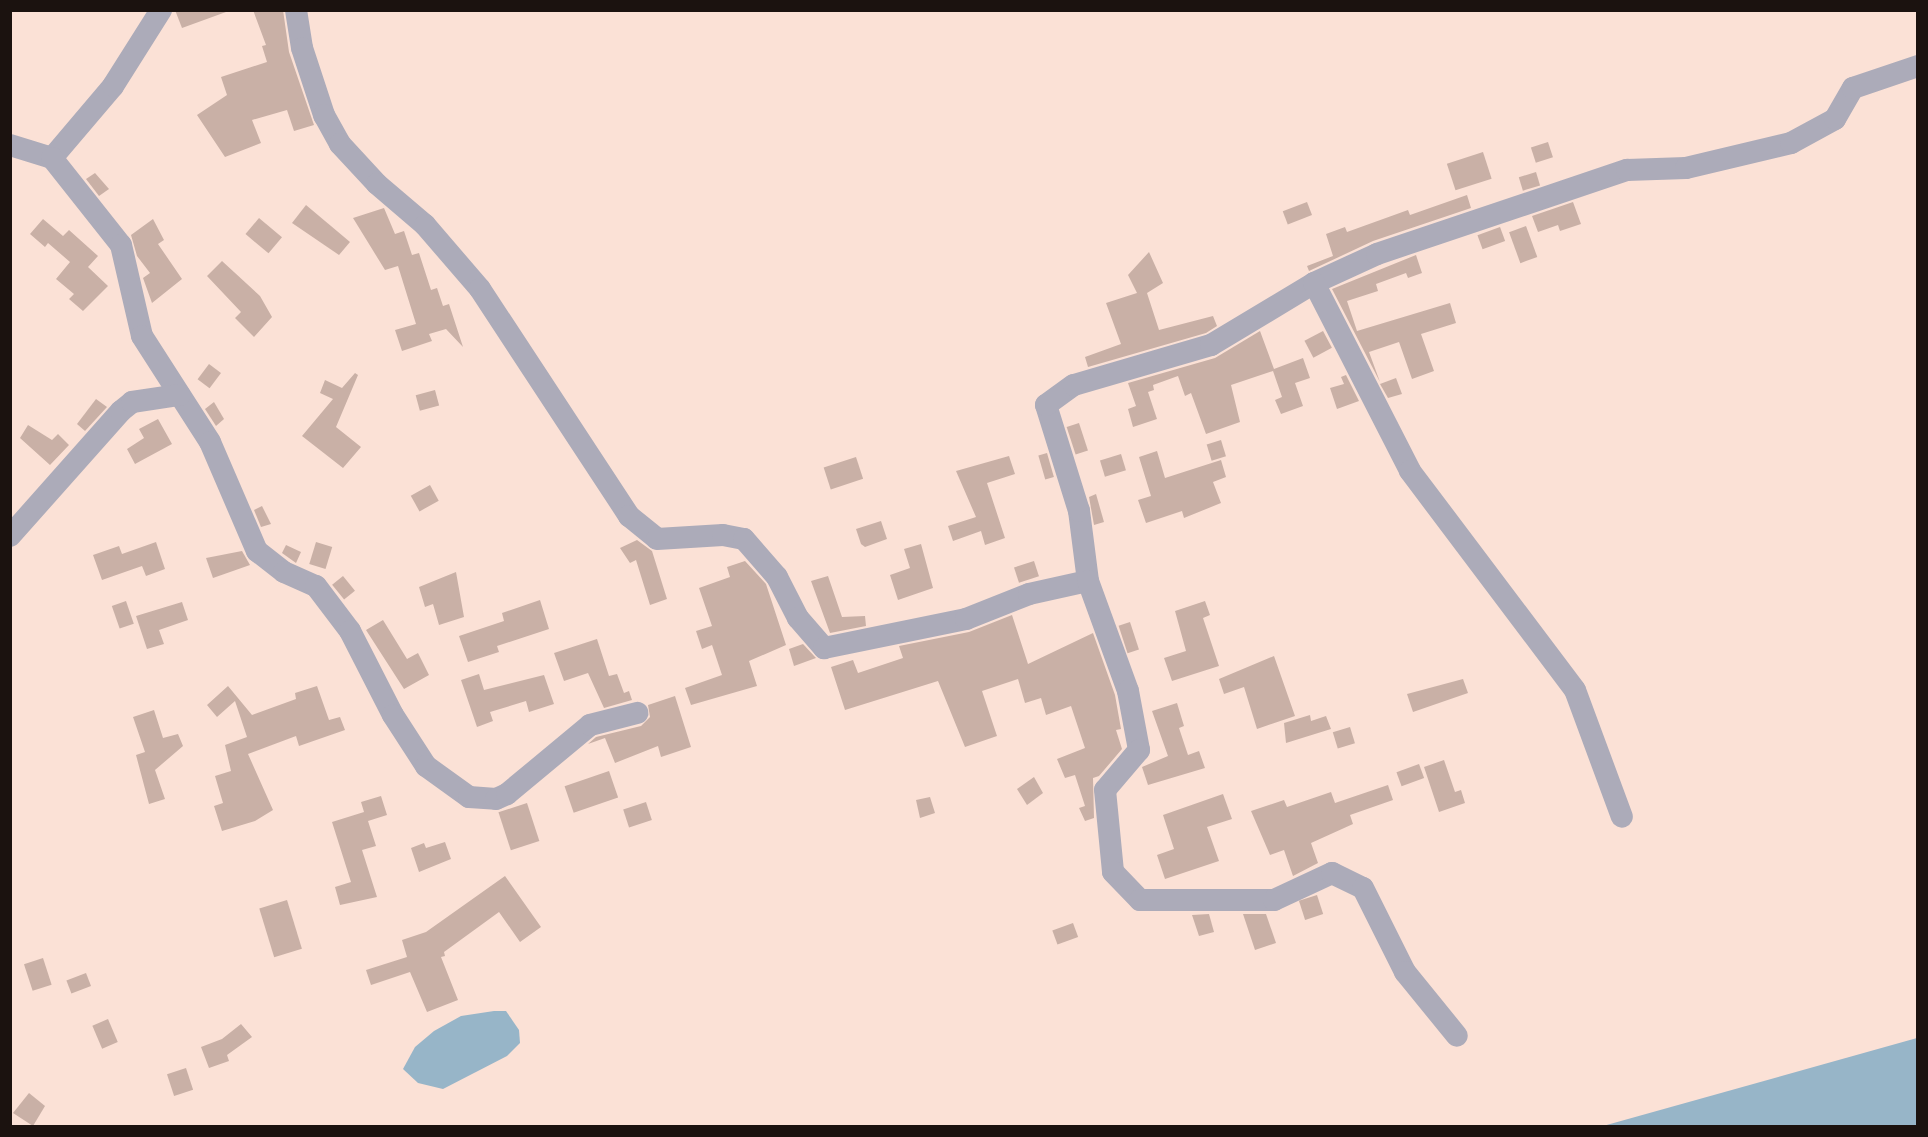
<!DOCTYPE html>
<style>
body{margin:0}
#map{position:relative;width:1928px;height:1137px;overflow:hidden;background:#fbe1d6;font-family:"Crimson Pro",serif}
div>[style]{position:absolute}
.water>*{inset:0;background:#97b5c8}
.building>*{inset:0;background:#c9b0a6;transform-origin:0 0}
.minor>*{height:22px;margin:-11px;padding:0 11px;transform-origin:11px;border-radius:11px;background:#acabb9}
span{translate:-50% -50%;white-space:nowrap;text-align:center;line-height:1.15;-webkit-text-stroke:4.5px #fbe1d6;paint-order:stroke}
.frame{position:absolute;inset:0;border:12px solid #1b120f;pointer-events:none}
</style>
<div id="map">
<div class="water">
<i style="clip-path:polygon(494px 1011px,506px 1011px,519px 1030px,520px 1043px,507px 1056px,443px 1089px,418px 1083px,403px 1069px,415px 1047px,434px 1031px,461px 1016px)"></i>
<i style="clip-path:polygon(1917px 1038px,1917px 1126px,1603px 1126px)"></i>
</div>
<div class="building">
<i style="clip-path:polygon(175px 10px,226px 10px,226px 12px,182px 28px)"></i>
<i style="clip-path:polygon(253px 10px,283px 10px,289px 52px,314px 125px,294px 131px,287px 110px,252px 120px,261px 143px,225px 157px,197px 115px,227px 95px,221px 77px,267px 62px,262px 46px,266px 45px)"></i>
<i style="left:1548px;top:142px;width:16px;height:18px;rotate:72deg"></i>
<i style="left:1483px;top:152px;width:28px;height:38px;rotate:72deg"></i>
<i style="left:1536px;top:172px;width:14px;height:18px;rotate:73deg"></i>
<i style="clip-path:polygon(95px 173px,109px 189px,99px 196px,86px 179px)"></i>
<i style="clip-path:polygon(1467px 195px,1471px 208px,1373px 241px,1309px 271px,1307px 266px,1333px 256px,1326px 234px,1345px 227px,1347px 232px,1408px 210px,1410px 215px)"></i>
<i style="left:1307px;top:202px;width:14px;height:26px;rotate:69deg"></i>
<i style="clip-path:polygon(1573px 202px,1581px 224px,1560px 231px,1558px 225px,1538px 232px,1532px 216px)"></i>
<i style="clip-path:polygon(306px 205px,350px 242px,339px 255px,292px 223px)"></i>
<i style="clip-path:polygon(384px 208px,395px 234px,404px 231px,412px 255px,419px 253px,431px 290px,437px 288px,443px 306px,449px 304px,463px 347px,446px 329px,429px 334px,432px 341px,402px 351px,395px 330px,416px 324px,398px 266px,385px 270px,353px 218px)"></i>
<i style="left:259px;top:218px;width:30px;height:21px;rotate:40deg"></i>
<i style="clip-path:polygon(43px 219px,63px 236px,69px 230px,98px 256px,88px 267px,108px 286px,83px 311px,69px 299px,74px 294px,56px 279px,70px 262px,48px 243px,45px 247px,30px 234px)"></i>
<i style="clip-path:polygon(153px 219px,164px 240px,158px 244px,182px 279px,152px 303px,143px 278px,150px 273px,137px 256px,131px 235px)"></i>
<i style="left:1526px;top:226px;width:33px;height:18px;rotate:70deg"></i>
<i style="left:1500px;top:227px;width:15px;height:24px;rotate:70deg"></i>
<i style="clip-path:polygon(1149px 252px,1163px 283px,1147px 293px,1159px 330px,1213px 316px,1217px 326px,1206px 333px,1088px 367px,1085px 357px,1121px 344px,1106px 303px,1137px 293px,1128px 275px)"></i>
<i style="clip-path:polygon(1416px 255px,1422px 273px,1408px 278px,1406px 273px,1376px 284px,1378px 291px,1347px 301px,1357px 331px,1450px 303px,1456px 323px,1421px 334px,1434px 371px,1412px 379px,1399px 342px,1369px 352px,1380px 382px,1332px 289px)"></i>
<i style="clip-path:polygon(222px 261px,260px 296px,272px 317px,254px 337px,235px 318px,241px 312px,207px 276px)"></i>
<i style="clip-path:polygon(1260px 331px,1274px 369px,1303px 358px,1310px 378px,1295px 383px,1303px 406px,1281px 414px,1275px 400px,1282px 397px,1273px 371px,1231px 385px,1240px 422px,1206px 434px,1191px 393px,1185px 396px,1178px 376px,1153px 385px,1154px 390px,1148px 392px,1157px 419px,1133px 427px,1128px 409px,1136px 406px,1128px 383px,1215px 358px)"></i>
<i style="left:1323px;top:331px;width:19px;height:21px;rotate:62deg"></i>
<i style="left:209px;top:364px;width:15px;height:19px;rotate:37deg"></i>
<i style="clip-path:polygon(355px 373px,358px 375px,336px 427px,361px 447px,343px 468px,302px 436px,333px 399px,320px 393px,325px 380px,342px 388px)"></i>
<i style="clip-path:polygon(1346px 375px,1359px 401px,1337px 409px,1330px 388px,1344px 384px,1341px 377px)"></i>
<i style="clip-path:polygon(1396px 378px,1402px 394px,1388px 398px,1380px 384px)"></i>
<i style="left:435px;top:390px;width:16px;height:20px;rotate:75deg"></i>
<i style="clip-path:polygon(96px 399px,107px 407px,85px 431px,77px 424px)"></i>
<i style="clip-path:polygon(214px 402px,224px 419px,216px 426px,205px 409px)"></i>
<i style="clip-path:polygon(158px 419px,172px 444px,135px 464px,127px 449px,144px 438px,139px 429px)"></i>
<i style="left:1079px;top:423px;width:29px;height:13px;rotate:72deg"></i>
<i style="clip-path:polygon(28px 425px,52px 440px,58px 434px,69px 445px,50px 465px,20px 438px)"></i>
<i style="left:1221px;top:440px;width:17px;height:15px;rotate:73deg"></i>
<i style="clip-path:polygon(1157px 451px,1165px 478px,1221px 460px,1226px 477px,1213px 482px,1221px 503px,1184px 518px,1182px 511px,1146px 523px,1138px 500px,1151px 496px,1139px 457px)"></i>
<i style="left:1047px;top:453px;width:25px;height:9px;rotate:74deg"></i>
<i style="left:1121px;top:454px;width:17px;height:22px;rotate:73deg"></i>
<i style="clip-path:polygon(1009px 456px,1015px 474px,987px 483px,1005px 538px,985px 545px,981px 531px,953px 541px,948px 526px,976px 517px,956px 471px)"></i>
<i style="left:856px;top:457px;width:23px;height:34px;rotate:72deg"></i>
<i style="left:430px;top:485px;width:18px;height:22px;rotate:61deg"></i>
<i style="clip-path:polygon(1096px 494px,1104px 522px,1094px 525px,1089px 497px)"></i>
<i style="clip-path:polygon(262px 506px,271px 524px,261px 527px,254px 510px)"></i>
<i style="clip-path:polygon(881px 521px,887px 539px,865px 547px,861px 544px,856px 529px)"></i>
<i style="clip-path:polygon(637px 540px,652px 551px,667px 599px,650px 605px,636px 560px,630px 563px,620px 548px)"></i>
<i style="clip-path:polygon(156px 542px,165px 569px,146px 576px,142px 566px,102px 580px,93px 555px,119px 546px,122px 554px)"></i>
<i style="left:316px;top:542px;width:17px;height:23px;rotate:17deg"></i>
<i style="clip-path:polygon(921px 544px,933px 588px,898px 600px,890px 575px,910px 568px,904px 549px)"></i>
<i style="clip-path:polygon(286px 545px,301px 552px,296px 563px,282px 553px)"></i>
<i style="clip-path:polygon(242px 551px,250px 565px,213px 578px,206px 558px)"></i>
<i style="clip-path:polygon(745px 561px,766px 584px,786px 645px,749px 661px,757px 686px,691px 705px,685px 688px,722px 675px,712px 645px,702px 649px,696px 631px,712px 626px,699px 588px,730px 577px,727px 567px)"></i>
<i style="left:1034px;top:561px;width:16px;height:21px;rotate:72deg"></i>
<i style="clip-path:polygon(456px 572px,464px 617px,439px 625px,433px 604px,425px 607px,419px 587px)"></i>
<i style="left:343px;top:576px;width:19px;height:14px;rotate:51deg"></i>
<i style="clip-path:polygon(828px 576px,842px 617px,865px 616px,866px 626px,830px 633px,811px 581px)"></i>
<i style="clip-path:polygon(540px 600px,549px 629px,497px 646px,499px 652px,468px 662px,459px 636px,504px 621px,502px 613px)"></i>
<i style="left:126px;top:601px;width:24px;height:15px;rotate:71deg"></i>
<i style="clip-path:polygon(1205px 601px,1210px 615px,1203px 618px,1219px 666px,1172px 681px,1164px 658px,1186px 651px,1175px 611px)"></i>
<i style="clip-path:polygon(182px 602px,188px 620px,159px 630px,164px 644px,147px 649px,136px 616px)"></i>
<i style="clip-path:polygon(1012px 615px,1028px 664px,1093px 633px,1115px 695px,1121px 729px,1116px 730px,1122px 749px,1099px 776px,1093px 778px,1094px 818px,1085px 821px,1079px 808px,1085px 806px,1075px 775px,1065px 778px,1057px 759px,1085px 748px,1071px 706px,1046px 715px,1041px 698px,1025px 703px,1018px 679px,982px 691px,997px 736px,965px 747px,938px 681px,845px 710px,831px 667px,853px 660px,858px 673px,903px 658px,899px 646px,969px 632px)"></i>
<i style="clip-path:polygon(383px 620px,407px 659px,418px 653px,429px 675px,404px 689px,366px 630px)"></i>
<i style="left:1130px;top:622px;width:29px;height:12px;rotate:72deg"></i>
<i style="clip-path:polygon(597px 639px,609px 676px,617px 674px,624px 693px,629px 691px,632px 700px,604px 708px,588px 673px,564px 681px,554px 653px)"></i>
<i style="clip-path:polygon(803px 644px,816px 658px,794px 666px,789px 649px)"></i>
<i style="clip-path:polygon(1274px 656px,1295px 716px,1257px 729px,1244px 687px,1224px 694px,1219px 679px)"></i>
<i style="clip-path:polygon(479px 674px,484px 690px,544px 675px,554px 704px,529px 712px,526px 701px,490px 712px,493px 721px,477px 727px,461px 680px)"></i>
<i style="clip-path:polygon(1463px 679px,1468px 693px,1413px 712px,1407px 694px)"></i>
<i style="clip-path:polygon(228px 686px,252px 715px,296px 699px,295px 693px,317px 686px,329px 720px,340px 717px,345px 730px,299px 746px,296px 736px,248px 754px,273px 810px,255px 821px,222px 831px,214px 806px,223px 803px,215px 776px,231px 771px,225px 745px,247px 737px,235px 701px,217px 717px,207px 705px)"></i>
<i style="clip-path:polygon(675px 696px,691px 747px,661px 757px,658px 746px,615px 763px,605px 738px,588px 744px,596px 737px,641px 726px,650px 717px,648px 705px)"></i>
<i style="clip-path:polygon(1177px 703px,1184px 726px,1179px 728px,1188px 755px,1199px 751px,1205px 768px,1148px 785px,1142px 767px,1168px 756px,1152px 711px)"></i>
<i style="clip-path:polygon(154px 710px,163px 738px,178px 734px,183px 746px,155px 770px,165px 799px,149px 804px,136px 755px,145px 752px,133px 717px)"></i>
<i style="clip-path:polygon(1310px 715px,1311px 721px,1326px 716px,1331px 729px,1286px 743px,1284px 723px)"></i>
<i style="left:1350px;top:727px;width:17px;height:18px;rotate:73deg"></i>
<i style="clip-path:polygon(1444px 760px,1455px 792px,1461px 790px,1465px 803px,1439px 812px,1424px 767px)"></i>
<i style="left:1419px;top:764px;width:15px;height:24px;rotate:70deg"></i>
<i style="left:609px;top:771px;width:28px;height:47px;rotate:71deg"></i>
<i style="clip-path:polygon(1034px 777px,1043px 793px,1027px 805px,1017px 789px)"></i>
<i style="clip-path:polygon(1388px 785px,1393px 800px,1350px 815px,1353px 824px,1311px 843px,1318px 863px,1293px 876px,1284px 850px,1270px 855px,1251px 811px,1284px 800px,1287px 807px,1331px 792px,1335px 803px)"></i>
<i style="clip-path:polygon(1223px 794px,1232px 819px,1207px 827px,1219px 861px,1165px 879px,1157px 855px,1174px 849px,1163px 815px)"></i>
<i style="clip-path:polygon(381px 796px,387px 815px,368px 821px,376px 846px,362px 850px,377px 897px,340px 905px,335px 887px,351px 882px,332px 822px,364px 812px,361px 802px)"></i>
<i style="clip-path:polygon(930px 797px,935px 813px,920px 818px,916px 800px)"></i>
<i style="left:646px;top:802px;width:19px;height:24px;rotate:72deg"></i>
<i style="left:527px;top:803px;width:40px;height:30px;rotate:72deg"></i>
<i style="clip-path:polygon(445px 842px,451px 859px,419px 872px,411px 848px,424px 843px,426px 848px)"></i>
<i style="clip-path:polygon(505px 876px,541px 927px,520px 942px,499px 912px,444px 952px,445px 956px,441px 957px,458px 1000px,427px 1012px,410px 972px,371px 985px,366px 970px,407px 957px,402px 940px,426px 932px)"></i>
<i style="left:1317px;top:895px;width:20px;height:19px;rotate:72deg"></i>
<i style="left:287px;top:900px;width:51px;height:29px;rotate:73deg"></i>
<i style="clip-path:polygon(1209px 914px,1214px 932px,1199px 936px,1192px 915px)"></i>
<i style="clip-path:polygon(1243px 914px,1266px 914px,1276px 943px,1255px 950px)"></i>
<i style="left:1073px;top:923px;width:15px;height:22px;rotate:70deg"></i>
<i style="left:43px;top:958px;width:28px;height:20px;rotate:72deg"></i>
<i style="left:86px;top:973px;width:14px;height:21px;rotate:69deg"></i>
<i style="left:108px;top:1019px;width:25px;height:17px;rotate:67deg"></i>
<i style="clip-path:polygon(241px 1024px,252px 1037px,227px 1055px,229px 1061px,209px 1068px,201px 1047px,222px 1039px)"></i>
<i style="left:186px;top:1068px;width:23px;height:20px;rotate:72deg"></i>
<i style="clip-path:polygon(29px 1093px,45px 1106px,33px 1126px,13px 1113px)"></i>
</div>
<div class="minor">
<i style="left:296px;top:10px;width:38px;rotate:81deg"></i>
<i style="left:302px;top:48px;width:71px;rotate:71.8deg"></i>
<i style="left:324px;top:115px;width:33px;rotate:61deg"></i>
<i style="left:340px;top:144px;width:54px;rotate:47.2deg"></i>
<i style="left:377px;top:184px;width:63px;rotate:40.5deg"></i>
<i style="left:425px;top:225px;width:84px;rotate:49.3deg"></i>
<i style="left:480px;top:289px;width:272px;rotate:56.7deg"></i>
<i style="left:629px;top:516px;width:36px;rotate:39deg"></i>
<i style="left:657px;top:539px;width:66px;rotate:-3.5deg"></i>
<i style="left:723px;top:535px;width:21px;rotate:11deg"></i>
<i style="left:744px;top:539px;width:50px;rotate:49deg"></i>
<i style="left:777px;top:577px;width:46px;rotate:62.9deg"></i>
<i style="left:798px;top:618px;width:40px;rotate:49deg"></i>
<i style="left:824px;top:648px;width:145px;rotate:-11.5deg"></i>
<i style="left:966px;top:619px;width:68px;rotate:-21.6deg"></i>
<i style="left:1029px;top:594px;width:60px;rotate:-12.4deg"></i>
<i style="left:1088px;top:581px;width:71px;rotate:-97.3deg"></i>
<i style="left:1079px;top:511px;width:111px;rotate:-107.3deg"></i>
<i style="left:1046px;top:405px;width:34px;rotate:-36deg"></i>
<i style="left:1074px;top:385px;width:143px;rotate:-16.3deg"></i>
<i style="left:1211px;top:345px;width:120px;rotate:-31deg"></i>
<i style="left:1314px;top:283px;width:69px;rotate:-24.7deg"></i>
<i style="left:1377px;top:254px;width:264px;rotate:-18.6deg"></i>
<i style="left:1627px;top:170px;width:59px;rotate:-1.9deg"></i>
<i style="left:1686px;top:168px;width:108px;rotate:-13.4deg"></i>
<i style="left:1791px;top:143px;width:50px;rotate:-28.6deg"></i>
<i style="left:1835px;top:119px;width:36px;rotate:-60deg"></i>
<i style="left:1853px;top:88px;width:69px;rotate:-18.7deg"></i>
<i style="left:10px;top:145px;width:44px;rotate:17.2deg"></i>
<i style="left:52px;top:158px;width:94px;rotate:-49.7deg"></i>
<i style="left:113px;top:86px;width:90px;rotate:-57.7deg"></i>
<i style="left:52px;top:158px;width:111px;rotate:51.6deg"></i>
<i style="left:121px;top:245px;width:93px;rotate:77deg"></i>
<i style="left:142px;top:336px;width:126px;rotate:57.3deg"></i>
<i style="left:210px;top:442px;width:119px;rotate:66.7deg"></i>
<i style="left:257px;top:551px;width:34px;rotate:38deg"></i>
<i style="left:284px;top:572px;width:35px;rotate:24deg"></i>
<i style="left:316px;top:586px;width:56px;rotate:52.9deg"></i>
<i style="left:350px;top:631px;width:94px;rotate:62.9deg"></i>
<i style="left:393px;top:715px;width:61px;rotate:57.1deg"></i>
<i style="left:426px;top:766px;width:53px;rotate:35.8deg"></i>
<i style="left:469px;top:797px;width:27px;rotate:4deg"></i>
<i style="left:496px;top:799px;width:12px;rotate:-24deg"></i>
<i style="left:507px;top:794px;width:108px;rotate:-39.7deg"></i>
<i style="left:590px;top:725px;width:49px;rotate:-14.3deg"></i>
<i style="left:1314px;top:283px;width:211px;rotate:62.9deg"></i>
<i style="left:1410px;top:471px;width:274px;rotate:53deg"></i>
<i style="left:1575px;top:690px;width:135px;rotate:69.7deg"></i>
<i style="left:10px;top:536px;width:167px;rotate:-48.4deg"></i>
<i style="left:121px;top:411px;width:14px;rotate:-39deg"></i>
<i style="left:132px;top:402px;width:48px;rotate:-8.5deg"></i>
<i style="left:1088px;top:581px;width:117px;rotate:70deg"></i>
<i style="left:1128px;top:691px;width:60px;rotate:79.4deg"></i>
<i style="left:1139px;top:750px;width:52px;rotate:130.4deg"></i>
<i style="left:1105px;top:790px;width:82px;rotate:84.4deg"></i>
<i style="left:1113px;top:872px;width:39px;rotate:46deg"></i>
<i style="left:1140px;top:900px;width:134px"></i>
<i style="left:1274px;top:900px;width:64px;rotate:-25deg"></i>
<i style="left:1332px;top:873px;width:34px;rotate:26deg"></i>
<i style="left:1363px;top:888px;width:94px;rotate:63.4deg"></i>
<i style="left:1405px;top:972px;width:82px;rotate:50.9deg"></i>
</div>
<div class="frame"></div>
</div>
